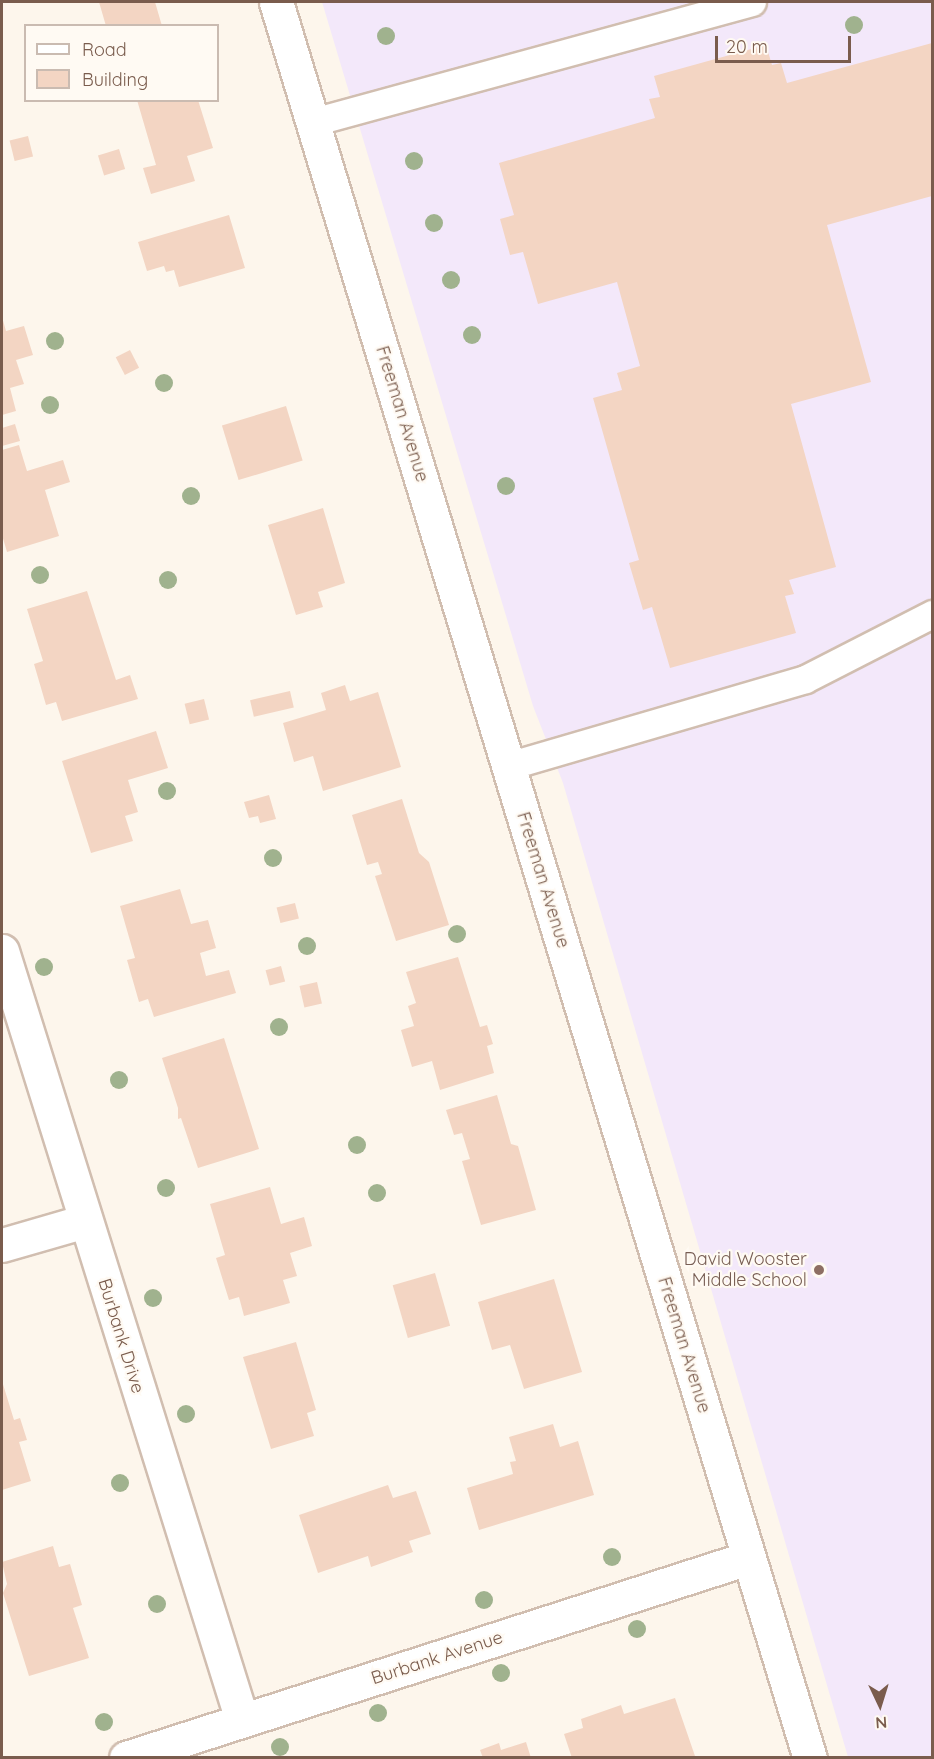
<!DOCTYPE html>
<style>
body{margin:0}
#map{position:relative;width:934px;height:1759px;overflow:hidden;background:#fdf6ec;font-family:Quicksand,sans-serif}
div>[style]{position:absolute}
.education>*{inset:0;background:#f3e8fa}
.building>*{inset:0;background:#f3d5c3;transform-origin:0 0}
.roads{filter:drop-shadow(2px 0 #d1beb0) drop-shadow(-2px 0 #d1beb0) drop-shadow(0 2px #d1beb0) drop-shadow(0 -2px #d1beb0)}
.service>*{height:27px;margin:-13.5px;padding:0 13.5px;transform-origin:13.5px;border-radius:13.5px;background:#fff}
.minor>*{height:33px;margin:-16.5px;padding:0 16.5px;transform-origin:16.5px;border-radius:16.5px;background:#fff}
.trees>*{width:18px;height:18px;margin:-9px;border-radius:50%;background:#a0b28e}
.dots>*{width:16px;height:16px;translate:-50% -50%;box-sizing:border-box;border:3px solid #fffaf3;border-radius:50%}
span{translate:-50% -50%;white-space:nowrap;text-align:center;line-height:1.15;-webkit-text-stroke:4.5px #fffaf3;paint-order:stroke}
.street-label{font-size:18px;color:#7a5c4d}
.education-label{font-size:18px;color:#785e54}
.right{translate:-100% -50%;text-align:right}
.frame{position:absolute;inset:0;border:3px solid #7a5c4d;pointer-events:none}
.legend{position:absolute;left:24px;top:24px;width:195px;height:78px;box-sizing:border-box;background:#fffaf3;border:2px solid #cabbb1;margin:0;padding:8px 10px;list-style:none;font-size:18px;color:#7a5c4d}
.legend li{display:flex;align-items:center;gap:12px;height:30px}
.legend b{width:30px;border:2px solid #cabbb1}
.north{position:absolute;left:850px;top:1675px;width:60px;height:60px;-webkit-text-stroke:4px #fffaf3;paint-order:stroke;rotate:176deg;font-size:16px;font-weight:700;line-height:24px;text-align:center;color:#7a5c4d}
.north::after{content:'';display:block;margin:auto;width:21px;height:27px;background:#7a5c4d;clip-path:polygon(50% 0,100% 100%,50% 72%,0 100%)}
.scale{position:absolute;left:715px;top:36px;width:136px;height:27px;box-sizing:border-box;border:3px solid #7a5c4d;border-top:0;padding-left:8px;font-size:18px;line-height:21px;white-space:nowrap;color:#7a5c4d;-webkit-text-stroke:4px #fffaf3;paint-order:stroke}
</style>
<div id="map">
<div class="education">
<i style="clip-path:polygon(322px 2px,932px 2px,932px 1757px,848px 1757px,563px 783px,533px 706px)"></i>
</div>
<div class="building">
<i style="clip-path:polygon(99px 2px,155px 2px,162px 26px,106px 26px)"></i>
<i style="clip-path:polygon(932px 43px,932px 196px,827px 225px,871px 382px,791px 404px,836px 567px,789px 580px,794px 594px,785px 596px,796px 633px,670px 668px,652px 607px,643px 610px,629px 563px,639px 560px,593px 398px,622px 390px,617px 373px,640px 366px,617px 282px,538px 304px,523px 252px,510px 255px,500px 219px,514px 215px,499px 163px,655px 118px,649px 99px,660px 97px,654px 76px,766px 45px,772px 65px,781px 63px,787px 83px)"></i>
<i style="clip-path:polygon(137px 100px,198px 100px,213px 148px,187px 156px,195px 181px,151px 194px,143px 168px,156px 165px)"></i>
<i style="left:28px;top:136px;width:21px;height:19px;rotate:76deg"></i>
<i style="left:119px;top:149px;width:21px;height:22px;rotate:73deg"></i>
<i style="clip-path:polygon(229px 215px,245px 268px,179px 287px,174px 270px,166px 272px,164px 266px,147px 271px,138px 242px)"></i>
<i style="clip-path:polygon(2px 317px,6px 331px,24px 326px,33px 355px,16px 360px,24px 384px,10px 388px,16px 411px,2px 415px)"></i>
<i style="left:130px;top:350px;width:20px;height:16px;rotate:63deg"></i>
<i style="left:286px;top:406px;width:57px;height:67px;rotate:73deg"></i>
<i style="clip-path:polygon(15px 424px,20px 441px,2px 446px,2px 428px)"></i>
<i style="clip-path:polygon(19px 445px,27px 471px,63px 460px,70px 482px,45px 490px,59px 536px,7px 552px,2px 535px,2px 450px)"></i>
<i style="clip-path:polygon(323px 508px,345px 583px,318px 592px,323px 607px,296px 615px,268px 525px)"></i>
<i style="clip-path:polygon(87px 591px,116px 680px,130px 675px,138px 699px,62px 721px,56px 702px,46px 705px,34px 664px,43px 661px,27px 609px)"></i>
<i style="clip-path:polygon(345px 685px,350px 701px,378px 692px,401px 767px,323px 791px,313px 756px,294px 762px,283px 723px,326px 710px,321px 693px)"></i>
<i style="left:290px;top:691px;width:17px;height:41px;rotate:77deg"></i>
<i style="left:204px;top:699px;width:21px;height:20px;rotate:76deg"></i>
<i style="clip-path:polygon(156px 731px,168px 768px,128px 780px,138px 812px,125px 816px,133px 841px,91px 853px,62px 761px)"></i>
<i style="clip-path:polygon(269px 795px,276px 819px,260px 823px,258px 816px,249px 818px,244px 802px)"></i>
<i style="clip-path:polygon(402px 799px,419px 853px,429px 862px,449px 925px,396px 941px,375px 876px,382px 874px,378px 862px,367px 865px,352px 815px)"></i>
<i style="clip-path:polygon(180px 889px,191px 924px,208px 920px,216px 948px,200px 953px,206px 976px,229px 970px,236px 993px,154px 1017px,148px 999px,139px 1002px,127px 960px,135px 958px,120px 906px)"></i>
<i style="left:295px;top:903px;width:16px;height:19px;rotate:76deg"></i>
<i style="clip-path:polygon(458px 957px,480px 1027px,487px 1025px,493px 1044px,487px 1046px,494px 1073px,440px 1090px,432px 1061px,412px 1067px,401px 1030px,414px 1026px,408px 1006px,416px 1003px,406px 972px)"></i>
<i style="left:281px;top:966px;width:16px;height:16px;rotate:75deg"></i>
<i style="left:317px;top:982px;width:22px;height:18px;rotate:77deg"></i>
<i style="clip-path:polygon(224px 1038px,259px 1149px,198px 1168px,181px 1118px,178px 1119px,178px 1108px,162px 1058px)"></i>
<i style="clip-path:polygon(497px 1095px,511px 1144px,518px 1146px,536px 1210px,481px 1225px,462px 1161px,470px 1159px,462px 1133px,454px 1135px,446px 1110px)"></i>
<i style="clip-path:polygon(270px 1187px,281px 1224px,304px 1217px,312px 1246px,290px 1253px,297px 1276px,283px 1280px,290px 1303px,244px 1316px,239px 1297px,229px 1300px,216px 1258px,225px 1255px,210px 1204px)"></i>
<i style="left:435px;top:1273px;width:55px;height:44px;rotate:74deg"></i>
<i style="clip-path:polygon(554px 1279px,582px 1372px,524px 1389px,510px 1345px,492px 1350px,478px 1302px)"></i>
<i style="clip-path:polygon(296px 1342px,316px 1410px,307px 1413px,314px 1436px,271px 1449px,243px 1357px)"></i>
<i style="clip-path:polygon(2px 1381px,14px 1420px,20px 1418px,27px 1440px,19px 1442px,31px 1481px,2px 1490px)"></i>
<i style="clip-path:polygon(553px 1424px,560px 1447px,578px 1441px,594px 1495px,479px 1530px,467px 1488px,513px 1474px,510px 1462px,516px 1461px,509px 1437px)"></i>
<i style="clip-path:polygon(388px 1485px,393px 1498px,416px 1491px,431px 1534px,409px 1541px,413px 1552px,371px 1567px,368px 1556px,318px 1573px,299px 1515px)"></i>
<i style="clip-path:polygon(53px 1546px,59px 1567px,70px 1564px,82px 1605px,73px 1608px,89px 1658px,29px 1676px,3px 1593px,7px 1584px,2px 1562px)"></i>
<i style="clip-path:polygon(675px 1698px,695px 1756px,572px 1758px,564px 1734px,583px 1728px,581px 1719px,621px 1705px,624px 1714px)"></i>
<i style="clip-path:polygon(526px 1742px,531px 1758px,483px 1758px,480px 1750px,499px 1743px,501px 1750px)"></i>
</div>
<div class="roads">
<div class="service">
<i style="left:313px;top:122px;width:455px;rotate:-15.3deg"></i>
<i style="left:508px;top:766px;width:309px;rotate:-16.3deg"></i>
<i style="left:805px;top:679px;width:143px;rotate:-27.1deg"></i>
</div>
<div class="minor">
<i style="left:276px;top:2px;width:1835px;rotate:73.09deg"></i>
<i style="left:2px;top:951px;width:806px;rotate:72.67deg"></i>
<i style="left:2px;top:1245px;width:86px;rotate:-16.1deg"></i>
<i style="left:126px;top:1758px;width:653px;rotate:-17.82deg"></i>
</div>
</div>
<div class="trees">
<i style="left:854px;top:25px"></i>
<i style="left:386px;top:36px"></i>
<i style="left:414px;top:161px"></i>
<i style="left:434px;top:223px"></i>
<i style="left:451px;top:280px"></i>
<i style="left:472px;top:335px"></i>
<i style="left:55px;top:341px"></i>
<i style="left:164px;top:383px"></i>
<i style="left:50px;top:405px"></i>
<i style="left:506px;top:486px"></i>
<i style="left:191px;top:496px"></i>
<i style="left:40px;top:575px"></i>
<i style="left:168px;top:580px"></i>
<i style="left:167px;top:791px"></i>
<i style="left:273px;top:858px"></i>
<i style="left:457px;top:934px"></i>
<i style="left:307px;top:946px"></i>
<i style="left:44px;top:967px"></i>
<i style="left:279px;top:1027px"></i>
<i style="left:119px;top:1080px"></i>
<i style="left:357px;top:1145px"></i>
<i style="left:166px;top:1188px"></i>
<i style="left:377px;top:1193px"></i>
<i style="left:153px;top:1298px"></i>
<i style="left:186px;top:1414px"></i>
<i style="left:120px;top:1483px"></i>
<i style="left:612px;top:1557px"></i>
<i style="left:484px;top:1600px"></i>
<i style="left:157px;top:1604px"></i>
<i style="left:637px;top:1629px"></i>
<i style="left:501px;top:1673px"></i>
<i style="left:378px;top:1713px"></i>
<i style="left:104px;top:1722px"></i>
<i style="left:280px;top:1747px"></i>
</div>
<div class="dots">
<i style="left:819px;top:1270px;background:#8d6e63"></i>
</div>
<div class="street-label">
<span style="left:402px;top:414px;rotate:73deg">Freeman Avenue</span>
<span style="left:543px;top:880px;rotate:73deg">Freeman Avenue</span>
<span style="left:121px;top:1336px;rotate:73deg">Burbank Drive</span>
<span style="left:684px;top:1345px;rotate:73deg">Freeman Avenue</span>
<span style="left:437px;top:1658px;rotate:-18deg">Burbank Avenue</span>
</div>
<div class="education-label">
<span class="right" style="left:807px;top:1270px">David Wooster<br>Middle School</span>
</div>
<div class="frame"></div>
<ul class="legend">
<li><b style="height:8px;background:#fff"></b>Road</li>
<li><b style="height:16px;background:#f3d5c3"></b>Building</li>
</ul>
<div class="north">N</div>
<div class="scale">20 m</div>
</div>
